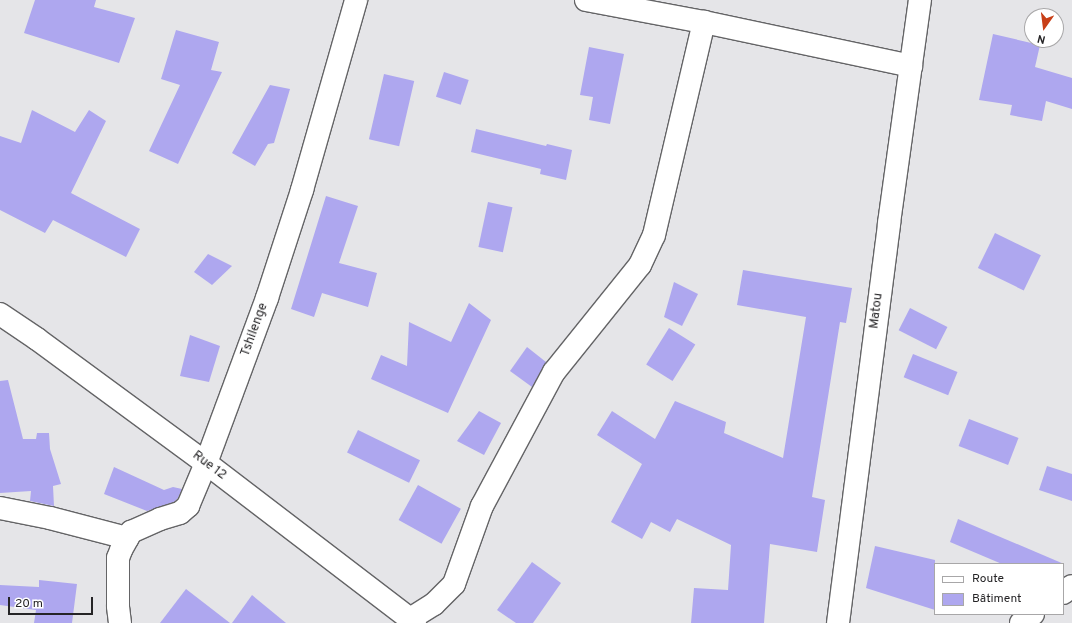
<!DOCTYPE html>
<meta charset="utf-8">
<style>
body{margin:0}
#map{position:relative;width:1072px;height:623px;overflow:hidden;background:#e5e5e8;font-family:Overpass,sans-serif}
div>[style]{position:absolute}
.building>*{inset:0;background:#aea7ef;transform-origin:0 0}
.roads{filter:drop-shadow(1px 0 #646466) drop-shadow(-1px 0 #646466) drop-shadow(0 1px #646466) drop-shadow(0 -1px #646466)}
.street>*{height:22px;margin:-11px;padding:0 11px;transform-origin:11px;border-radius:11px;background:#fff}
span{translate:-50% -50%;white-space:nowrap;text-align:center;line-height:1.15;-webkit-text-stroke:4px #fff;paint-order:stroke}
.street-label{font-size:13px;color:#252426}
.legend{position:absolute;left:934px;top:563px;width:130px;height:52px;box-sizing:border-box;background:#fff;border:1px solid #a8a7a8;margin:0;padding:5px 7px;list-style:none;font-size:12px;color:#252426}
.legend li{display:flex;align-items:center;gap:8px;height:20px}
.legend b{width:20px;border:1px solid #a8a7a8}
.north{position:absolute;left:1024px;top:8px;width:40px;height:40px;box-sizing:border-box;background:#fff;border:1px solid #a8a7a8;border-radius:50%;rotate:194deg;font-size:11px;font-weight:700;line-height:16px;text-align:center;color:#252426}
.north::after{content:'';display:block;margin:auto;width:14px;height:18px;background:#c83f18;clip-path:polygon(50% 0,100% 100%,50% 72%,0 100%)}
.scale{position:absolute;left:8px;top:597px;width:85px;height:18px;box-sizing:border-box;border:2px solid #252426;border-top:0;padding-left:5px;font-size:12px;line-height:14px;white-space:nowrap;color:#252426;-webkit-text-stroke:3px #fff;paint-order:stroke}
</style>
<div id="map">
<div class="building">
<i style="clip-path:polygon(35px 0,96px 0,94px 7px,135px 18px,119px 63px,24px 33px)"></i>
<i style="clip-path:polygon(176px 30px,219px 42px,211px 70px,222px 72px,178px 164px,149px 151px,180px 85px,161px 79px)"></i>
<i style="clip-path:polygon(993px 34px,1040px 45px,1035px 67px,1072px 78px,1072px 109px,1046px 101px,1042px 121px,1010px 115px,1012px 105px,979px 100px)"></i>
<i style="clip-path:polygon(589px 47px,624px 54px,610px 124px,589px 120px,593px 97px,580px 95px)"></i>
<i style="left:444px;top:72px;width:26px;height:26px;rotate:18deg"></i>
<i style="left:384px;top:74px;width:31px;height:67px;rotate:13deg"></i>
<i style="clip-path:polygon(270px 85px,290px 89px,274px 143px,268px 144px,255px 166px,232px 153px)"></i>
<i style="clip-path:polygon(32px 110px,75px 132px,89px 110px,106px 121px,71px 193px,140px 229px,126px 257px,53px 220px,45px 233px,0 210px,0 136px,21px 143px)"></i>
<i style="clip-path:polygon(476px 129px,546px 146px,547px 144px,572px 150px,566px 180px,540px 174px,541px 169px,471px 152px)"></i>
<i style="clip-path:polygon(326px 196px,358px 206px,339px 263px,377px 273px,368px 307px,322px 293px,314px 317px,291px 309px)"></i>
<i style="left:488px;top:202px;width:25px;height:46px;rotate:12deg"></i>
<i style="left:995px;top:233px;width:51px;height:39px;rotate:26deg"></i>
<i style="clip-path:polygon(208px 254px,232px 266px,212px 285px,194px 272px)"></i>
<i style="clip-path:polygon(743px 270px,852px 288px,846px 323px,840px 322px,812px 497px,825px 500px,817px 552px,770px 544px,764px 623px,691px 623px,694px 588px,728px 590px,731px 545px,677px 519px,670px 532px,651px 522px,642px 539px,611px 522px,642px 464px,597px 435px,612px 411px,655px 439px,675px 401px,726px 422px,724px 433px,783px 458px,806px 317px,737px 305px)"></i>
<i style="clip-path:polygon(674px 282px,698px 294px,682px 326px,664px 317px)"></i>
<i style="clip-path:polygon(469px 303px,491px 320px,448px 413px,371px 379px,381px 355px,407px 366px,409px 322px,451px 342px)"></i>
<i style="left:910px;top:308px;width:42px;height:25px;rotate:27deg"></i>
<i style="left:669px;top:328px;width:31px;height:43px;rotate:32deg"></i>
<i style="clip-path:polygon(190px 335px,220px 346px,209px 382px,180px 376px)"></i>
<i style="clip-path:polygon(527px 347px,546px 362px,532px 387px,510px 371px)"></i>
<i style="left:913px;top:354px;width:48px;height:25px;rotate:22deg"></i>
<i style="clip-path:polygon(8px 380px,23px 439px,36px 439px,37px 433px,49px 433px,50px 449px,61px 484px,53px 486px,54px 506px,30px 501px,31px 491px,0 493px,0 381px)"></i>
<i style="clip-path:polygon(479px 411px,501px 423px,484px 455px,457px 441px)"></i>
<i style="left:969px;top:419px;width:53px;height:29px;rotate:21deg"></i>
<i style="left:358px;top:430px;width:69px;height:25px;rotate:26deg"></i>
<i style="clip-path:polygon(1047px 466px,1072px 474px,1072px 501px,1039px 490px)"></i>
<i style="clip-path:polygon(114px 467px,164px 490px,173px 487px,182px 489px,178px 498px,174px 502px,147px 511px,104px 494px)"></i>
<i style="left:418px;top:485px;width:49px;height:40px;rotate:29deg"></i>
<i style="clip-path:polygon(958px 519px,1064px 564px,1002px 564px,950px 542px)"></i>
<i style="clip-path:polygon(875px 546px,935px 560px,935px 610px,866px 588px)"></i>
<i style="clip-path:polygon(532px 562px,561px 583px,533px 623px,516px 623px,497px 610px)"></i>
<i style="clip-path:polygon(39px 580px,77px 584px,72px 623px,34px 623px,36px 610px,0 605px,0 585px,39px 587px)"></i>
<i style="clip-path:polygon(186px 589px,230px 623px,160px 623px)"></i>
<i style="clip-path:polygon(252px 595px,286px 623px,232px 623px)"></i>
</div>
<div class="roads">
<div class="street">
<i style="left:586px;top:0;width:120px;rotate:10.6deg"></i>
<i style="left:704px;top:22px;width:212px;rotate:12deg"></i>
<i style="left:0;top:314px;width:45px;rotate:34deg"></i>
<i style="left:37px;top:339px;width:210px;rotate:36.3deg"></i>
<i style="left:206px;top:463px;width:263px;rotate:37.4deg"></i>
<i style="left:0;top:508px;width:51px;rotate:11.3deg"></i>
<i style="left:50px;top:518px;width:80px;rotate:14.6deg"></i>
<i style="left:1063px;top:593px;width:11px;rotate:-38deg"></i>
<i style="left:410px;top:619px;width:28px;rotate:-32deg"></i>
<i style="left:434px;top:604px;width:28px;rotate:-45deg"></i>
<i style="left:454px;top:584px;width:83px;rotate:-70.3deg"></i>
<i style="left:482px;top:506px;width:152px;rotate:-61.8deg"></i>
<i style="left:554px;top:372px;width:137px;rotate:-51.2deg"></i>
<i style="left:640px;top:265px;width:33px;rotate:-65deg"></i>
<i style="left:654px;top:235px;width:219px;rotate:-76.8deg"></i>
<i style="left:120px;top:623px;width:17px;rotate:-97deg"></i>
<i style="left:118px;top:606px;width:48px;rotate:-90deg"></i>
<i style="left:118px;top:558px;width:9px;rotate:-69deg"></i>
<i style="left:121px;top:550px;width:21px;rotate:-61deg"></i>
<i style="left:131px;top:532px;width:32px;rotate:-24deg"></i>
<i style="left:160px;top:519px;width:21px;rotate:-17deg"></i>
<i style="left:180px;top:513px;width:11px;rotate:-41deg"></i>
<i style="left:188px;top:506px;width:47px;rotate:-67.3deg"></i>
<i style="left:206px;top:463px;width:176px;rotate:-69.7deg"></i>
<i style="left:267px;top:298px;width:114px;rotate:-72deg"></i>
<i style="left:302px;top:190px;width:198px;rotate:-74.1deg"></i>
<i style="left:838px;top:623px;width:403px;rotate:-82.7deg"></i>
<i style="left:889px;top:223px;width:225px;rotate:-82.1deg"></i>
<i style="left:1021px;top:623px;width:15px;rotate:-37deg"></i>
</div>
</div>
<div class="street-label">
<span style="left:877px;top:311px;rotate:-83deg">Matou</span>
<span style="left:255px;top:330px;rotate:-70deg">Tshilenge</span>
<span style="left:209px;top:466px;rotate:37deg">Rue 12</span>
</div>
<ul class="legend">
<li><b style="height:5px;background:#fff"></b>Route</li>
<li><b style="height:11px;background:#aea7ef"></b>Bâtiment</li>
</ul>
<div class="north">N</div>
<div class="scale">20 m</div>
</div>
